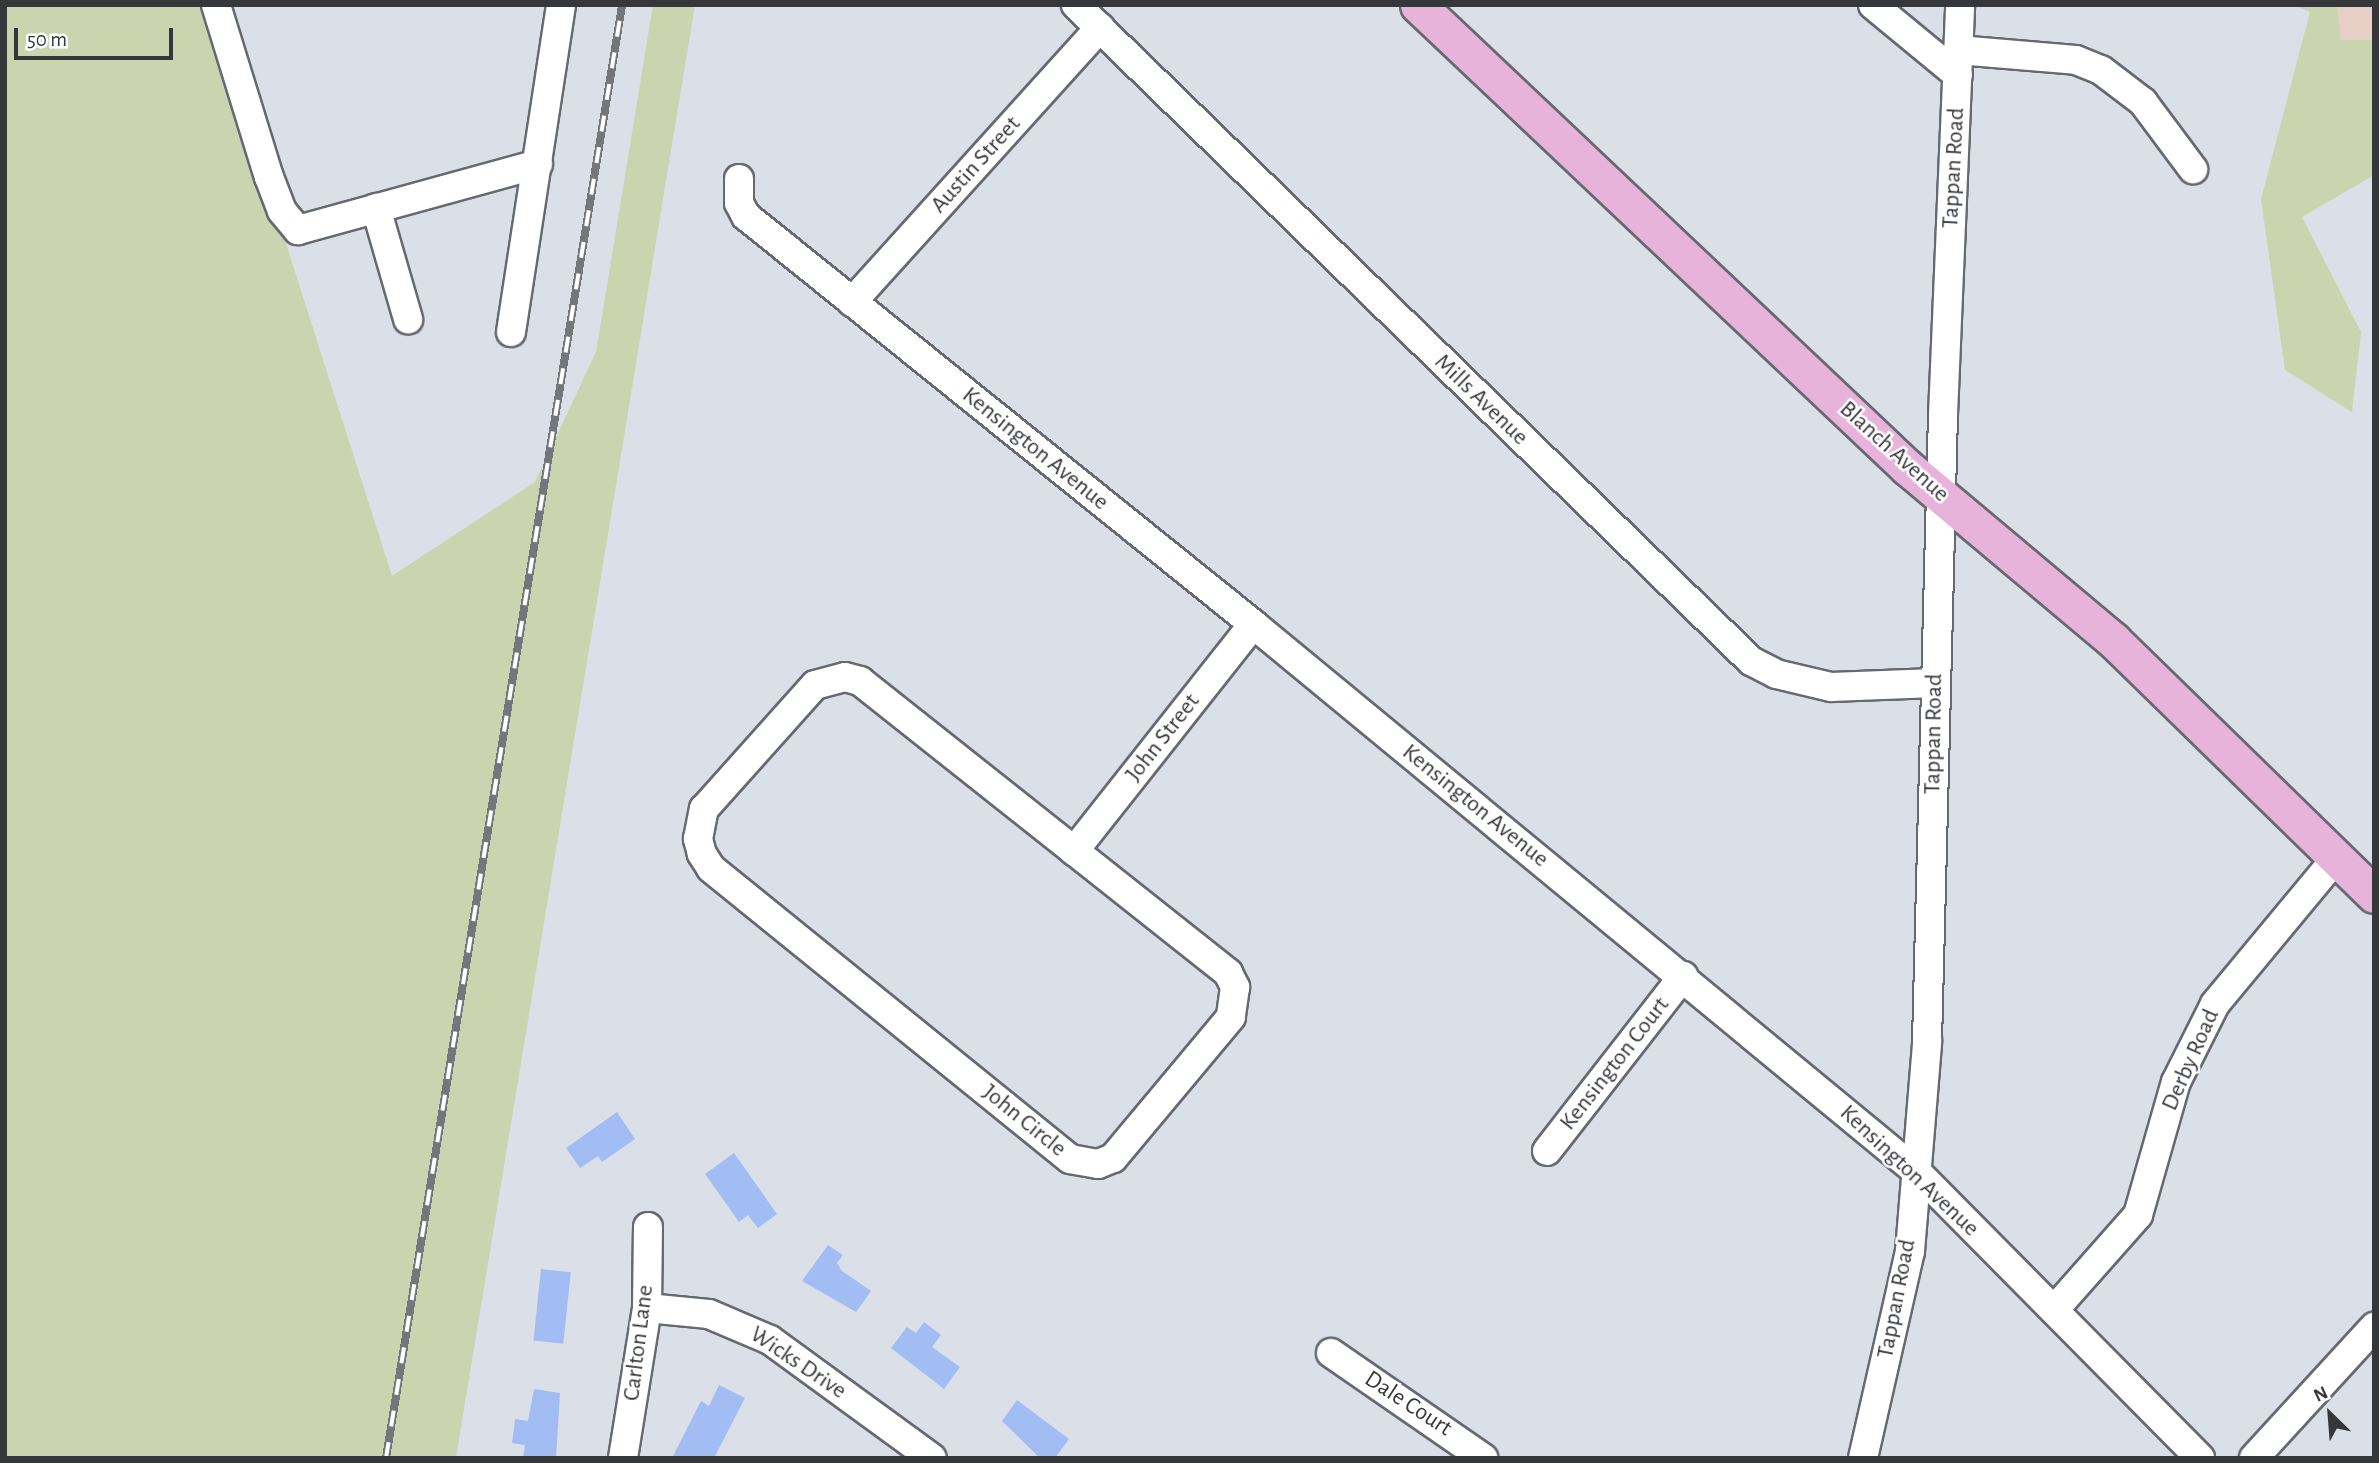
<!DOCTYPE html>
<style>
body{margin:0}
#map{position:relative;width:2379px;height:1463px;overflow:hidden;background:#dbdfe7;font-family:"Alegreya Sans",sans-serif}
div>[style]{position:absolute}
.education>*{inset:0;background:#e7cfc6}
.green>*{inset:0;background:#cad5b0}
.building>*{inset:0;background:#a2bdf3;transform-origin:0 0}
.roads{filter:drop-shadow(2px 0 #666970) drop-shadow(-2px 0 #666970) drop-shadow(0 2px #666970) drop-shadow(0 -2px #666970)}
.minor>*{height:28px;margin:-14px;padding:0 14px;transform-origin:14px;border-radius:14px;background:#fff}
.major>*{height:35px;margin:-17.5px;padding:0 17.5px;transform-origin:17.5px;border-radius:17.5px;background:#e7b3db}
.rail>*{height:8px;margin-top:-4px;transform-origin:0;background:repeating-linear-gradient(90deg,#fff 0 16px,#73767a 0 32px);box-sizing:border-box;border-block:2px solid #73767a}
span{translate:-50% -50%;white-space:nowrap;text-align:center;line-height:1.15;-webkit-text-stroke:5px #fff;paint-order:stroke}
.street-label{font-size:24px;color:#35373a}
.frame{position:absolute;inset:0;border:7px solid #35373a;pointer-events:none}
.north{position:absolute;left:2295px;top:1379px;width:70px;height:70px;-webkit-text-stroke:5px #fff;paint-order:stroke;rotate:335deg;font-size:19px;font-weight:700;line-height:28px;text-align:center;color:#35373a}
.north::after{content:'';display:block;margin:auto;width:24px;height:32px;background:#35373a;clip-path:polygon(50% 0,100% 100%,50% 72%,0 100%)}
.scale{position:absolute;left:14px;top:28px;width:159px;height:32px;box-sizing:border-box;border:4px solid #35373a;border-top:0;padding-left:9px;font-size:21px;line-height:24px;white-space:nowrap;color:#35373a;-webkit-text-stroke:5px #fff;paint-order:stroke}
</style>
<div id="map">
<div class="education">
<i style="clip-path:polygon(2293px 5px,2374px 5px,2374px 40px,2341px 41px,2310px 12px)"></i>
</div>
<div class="green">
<i style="clip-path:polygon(5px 5px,210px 5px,392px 576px,535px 482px,596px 352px,653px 5px,695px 5px,456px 1458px,5px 1458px)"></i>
<i style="clip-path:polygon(2294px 5px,2337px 5px,2341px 40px,2374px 40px,2374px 175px,2302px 217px,2361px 332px,2352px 412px,2285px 370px,2261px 199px,2310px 12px)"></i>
</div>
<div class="building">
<i style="clip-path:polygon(617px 1112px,635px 1139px,602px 1162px,598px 1156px,580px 1168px,566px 1148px)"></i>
<i style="clip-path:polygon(734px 1153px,777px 1214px,758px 1228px,748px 1215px,739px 1222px,705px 1174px)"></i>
<i style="clip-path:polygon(828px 1245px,843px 1255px,837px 1263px,842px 1271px,871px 1291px,856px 1312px,802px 1281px)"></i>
<i style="left:541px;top:1269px;width:30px;height:72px;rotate:6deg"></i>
<i style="clip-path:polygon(924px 1322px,941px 1335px,932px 1347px,960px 1367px,944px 1389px,891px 1348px,907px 1327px,916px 1333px)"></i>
<i style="clip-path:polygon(719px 1385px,745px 1398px,714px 1458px,672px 1458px,701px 1401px,709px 1406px)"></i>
<i style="clip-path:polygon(534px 1389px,560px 1393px,556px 1458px,523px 1458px,525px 1445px,512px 1443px,515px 1419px,528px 1421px)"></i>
<i style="clip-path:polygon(1017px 1400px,1069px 1439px,1055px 1458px,1040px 1458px,1002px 1421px)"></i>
</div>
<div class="roads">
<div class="minor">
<i style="left:216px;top:5px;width:180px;rotate:72.9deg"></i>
<i style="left:269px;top:177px;width:36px;rotate:69deg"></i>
<i style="left:282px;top:211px;width:25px;rotate:50deg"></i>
<i style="left:298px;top:230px;width:249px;rotate:-15.4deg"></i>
<i style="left:1076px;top:5px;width:941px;rotate:44.18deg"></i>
<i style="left:1751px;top:661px;width:28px;rotate:27deg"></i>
<i style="left:1776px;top:674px;width:57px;rotate:13.3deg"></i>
<i style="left:1831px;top:687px;width:104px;rotate:-2.2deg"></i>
<i style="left:1873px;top:5px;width:110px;rotate:39.5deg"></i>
<i style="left:1958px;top:50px;width:118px;rotate:4.8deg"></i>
<i style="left:2076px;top:60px;width:27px;rotate:22deg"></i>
<i style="left:2101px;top:70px;width:53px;rotate:37.3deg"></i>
<i style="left:2143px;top:102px;width:84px;rotate:53.3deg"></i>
<i style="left:739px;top:179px;width:24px;rotate:90deg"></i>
<i style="left:739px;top:203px;width:15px;rotate:62deg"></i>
<i style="left:746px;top:216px;width:651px;rotate:38.82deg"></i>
<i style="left:1253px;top:624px;width:860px;rotate:39.52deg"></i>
<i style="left:1916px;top:1171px;width:404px;rotate:45.3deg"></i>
<i style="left:376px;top:208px;width:116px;rotate:73.9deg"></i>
<i style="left:852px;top:302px;width:370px;rotate:-47.9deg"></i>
<i style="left:511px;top:332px;width:331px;rotate:-81.3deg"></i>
<i style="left:845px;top:677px;width:16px;rotate:15deg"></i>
<i style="left:860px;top:681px;width:470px;rotate:38.4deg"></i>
<i style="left:1228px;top:973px;width:16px;rotate:63deg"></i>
<i style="left:1235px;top:987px;width:30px;rotate:98deg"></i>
<i style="left:1231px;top:1017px;width:184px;rotate:129.9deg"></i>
<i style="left:1113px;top:1158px;width:16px;rotate:158deg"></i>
<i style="left:1098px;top:1164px;width:28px;rotate:-170deg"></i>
<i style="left:1070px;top:1159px;width:462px;rotate:-141deg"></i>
<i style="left:711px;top:868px;width:17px;rotate:-123deg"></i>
<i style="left:702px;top:854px;width:16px;rotate:-105deg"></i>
<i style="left:698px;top:839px;width:31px;rotate:-79deg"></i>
<i style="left:704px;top:809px;width:166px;rotate:-48.2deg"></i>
<i style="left:815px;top:685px;width:31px;rotate:-15deg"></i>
<i style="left:1074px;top:851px;width:289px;rotate:-51.7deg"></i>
<i style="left:1547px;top:1151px;width:222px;rotate:-52.1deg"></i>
<i style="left:647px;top:1308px;width:62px;rotate:5.5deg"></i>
<i style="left:709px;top:1314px;width:66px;rotate:23.1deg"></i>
<i style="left:770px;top:1340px;width:200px;rotate:36.1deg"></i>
<i style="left:2054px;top:1310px;width:127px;rotate:-48.5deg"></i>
<i style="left:2138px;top:1215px;width:138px;rotate:-74.1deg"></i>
<i style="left:2176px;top:1082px;width:87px;rotate:-63.4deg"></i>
<i style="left:2215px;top:1004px;width:190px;rotate:-50.3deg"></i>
<i style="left:1331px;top:1353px;width:185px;rotate:34.6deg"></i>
<i style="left:623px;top:1458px;width:152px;rotate:-80.9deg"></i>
<i style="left:647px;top:1308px;width:81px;rotate:-89.3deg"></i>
<i style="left:1863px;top:1458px;width:212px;rotate:-77.2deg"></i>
<i style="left:1910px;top:1251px;width:210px;rotate:-85.3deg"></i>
<i style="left:1927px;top:1042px;width:627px;rotate:-88.54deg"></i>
<i style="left:1943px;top:415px;width:410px;rotate:-87.6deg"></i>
<i style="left:2254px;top:1458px;width:178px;rotate:-47.5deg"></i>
</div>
<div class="major">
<i style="left:1418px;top:5px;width:674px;rotate:43.38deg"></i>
<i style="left:1908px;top:468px;width:268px;rotate:40deg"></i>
<i style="left:2113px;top:640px;width:365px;rotate:44.3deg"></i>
</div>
</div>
<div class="rail">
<i style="left:386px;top:1458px;width:1472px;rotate:-80.77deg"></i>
</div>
<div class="street-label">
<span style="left:976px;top:165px;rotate:-48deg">Austin Street</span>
<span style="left:1954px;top:168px;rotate:-87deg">Tappan Road</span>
<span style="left:1481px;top:400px;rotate:44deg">Mills Avenue</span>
<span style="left:1035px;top:449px;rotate:39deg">Kensington Avenue</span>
<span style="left:1894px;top:452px;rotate:42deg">Blanch Avenue</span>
<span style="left:1934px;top:734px;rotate:-89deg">Tappan Road</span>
<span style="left:1163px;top:738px;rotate:-52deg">John Street</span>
<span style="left:1475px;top:806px;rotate:39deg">Kensington Avenue</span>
<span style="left:2191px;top:1060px;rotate:-66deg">Derby Road</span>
<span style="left:1615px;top:1064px;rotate:-52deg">Kensington Court</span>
<span style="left:1024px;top:1121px;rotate:39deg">John Circle</span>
<span style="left:1909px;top:1171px;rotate:43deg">Kensington Avenue</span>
<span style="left:1897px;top:1299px;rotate:-79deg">Tappan Road</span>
<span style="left:639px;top:1343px;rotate:-83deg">Carlton Lane</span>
<span style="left:798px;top:1363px;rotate:34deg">Wicks Drive</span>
<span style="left:1408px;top:1404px;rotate:33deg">Dale Court</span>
</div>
<div class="frame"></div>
<div class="north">N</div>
<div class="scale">50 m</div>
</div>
